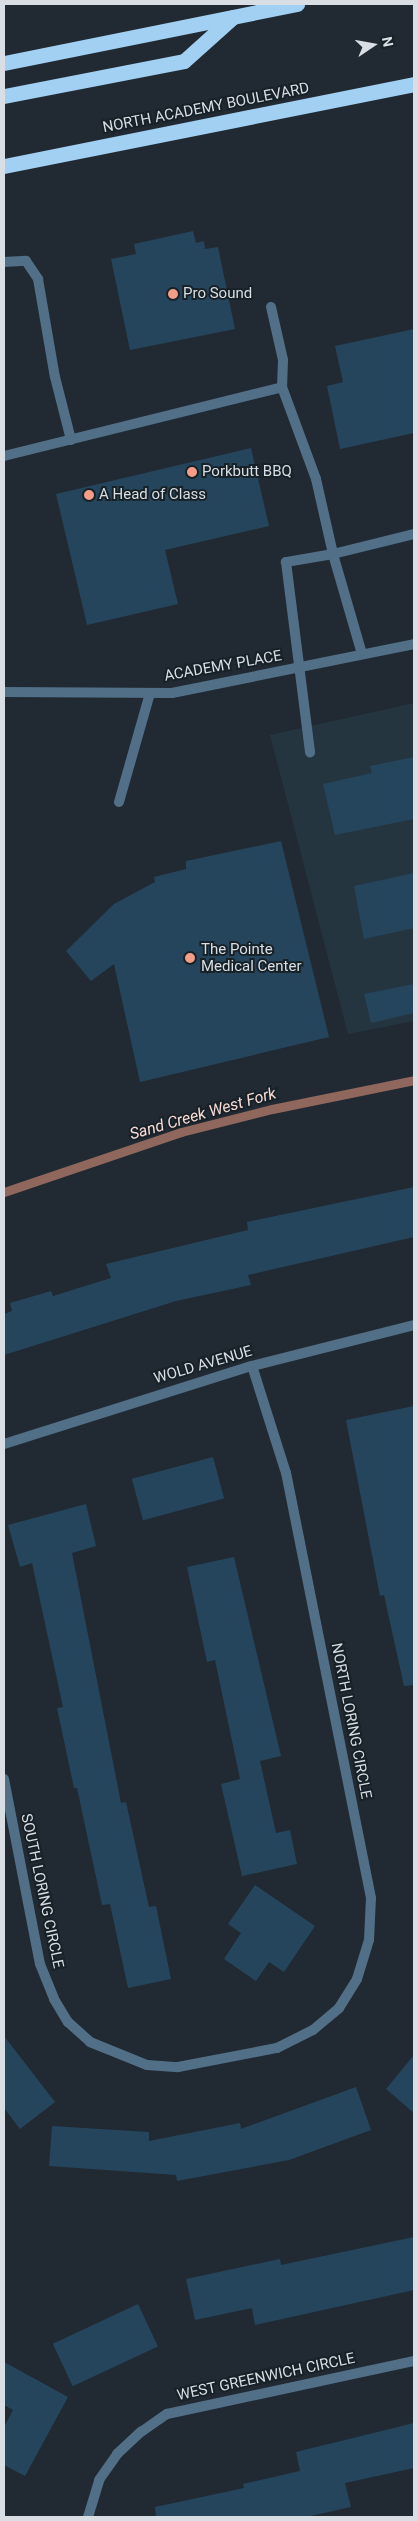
<!DOCTYPE html>
<style>
body{margin:0}
#map{position:relative;width:418px;height:2521px;overflow:hidden;background:#212a32;font-family:Roboto,sans-serif}
div>[style]{position:absolute}
.built>*{inset:0;background:#253540}
.stream>*{height:9px;margin:-4.5px;padding:0 4.5px;transform-origin:4.5px;border-radius:4.5px;background:#90675d}
.building>*{inset:0;background:#25455d;transform-origin:0 0}
.lane>*{height:10px;margin:-5px;padding:0 5px;transform-origin:5px;border-radius:5px;background:#517088}
.street>*{height:10px;margin:-5px;padding:0 5px;transform-origin:5px;border-radius:5px;background:#517088}
.highway>*{height:15px;margin:-7.5px;padding:0 7.5px;transform-origin:7.5px;border-radius:7.5px;background:#a1d0f3}
.dots>*{width:14px;height:14px;translate:-50% -50%;box-sizing:border-box;border:2px solid #172128;border-radius:50%}
span{translate:-50% -50%;white-space:nowrap;text-align:center;line-height:1.15;-webkit-text-stroke:4px #172128;paint-order:stroke}
.street-label{font-size:15px;color:#d8dee3}
.poi-label{font-size:15px;color:#d8dee3}
.left{translate:0 -50%;text-align:left}
.water-label{font-size:16px;color:#f9dbd4;font-style:italic}
.frame{position:absolute;inset:0;border:5px solid #d8dee3;pointer-events:none}
.north{position:absolute;left:348px;top:20px;width:50px;height:50px;-webkit-text-stroke:4px #172128;paint-order:stroke;rotate:78deg;font-size:14px;font-weight:700;line-height:20px;text-align:center;color:#d8dee3}
.north::after{content:'';display:block;margin:auto;width:18px;height:22px;background:#d8dee3;clip-path:polygon(50% 0,100% 100%,50% 72%,0 100%)}
</style>
<div id="map">
<div class="built">
<i style="clip-path:polygon(414px 703px,414px 1021px,348px 1034px,270px 735px)"></i>
</div>
<div class="stream">
<i style="left:4px;top:1192px;width:187px;rotate:-18.7deg"></i>
<i style="left:181px;top:1132px;width:94px;rotate:-14.2deg"></i>
<i style="left:272px;top:1109px;width:145px;rotate:-11.5deg"></i>
</div>
<div class="building">
<i style="clip-path:polygon(193px 231px,196px 243px,204px 241px,205px 249px,218px 247px,235px 329px,130px 350px,111px 259px,136px 254px,134px 244px)"></i>
<i style="clip-path:polygon(414px 329px,414px 433px,340px 449px,327px 386px,343px 382px,335px 346px)"></i>
<i style="clip-path:polygon(251px 448px,269px 526px,165px 550px,178px 604px,87px 625px,56px 494px)"></i>
<i style="clip-path:polygon(414px 757px,414px 819px,335px 835px,323px 784px,372px 773px,370px 766px)"></i>
<i style="clip-path:polygon(281px 841px,329px 1037px,140px 1082px,114px 964px,91px 981px,66px 951px,114px 904px,155px 882px,154px 877px,186px 869px,186px 861px)"></i>
<i style="clip-path:polygon(414px 873px,414px 928px,364px 939px,354px 886px)"></i>
<i style="clip-path:polygon(414px 984px,414px 1013px,371px 1023px,364px 994px)"></i>
<i style="clip-path:polygon(414px 1187px,414px 1237px,248px 1275px,251px 1285px,176px 1301px,4px 1355px,4px 1314px,12px 1311px,10px 1303px,51px 1291px,53px 1296px,111px 1278px,106px 1264px,248px 1230px,247px 1222px)"></i>
<i style="clip-path:polygon(414px 1406px,414px 1685px,404px 1686px,384px 1595px,380px 1596px,346px 1420px)"></i>
<i style="left:213px;top:1457px;width:43px;height:84px;rotate:75deg"></i>
<i style="clip-path:polygon(86px 1504px,96px 1546px,72px 1553px,121px 1803px,126px 1802px,149px 1907px,156px 1906px,171px 1979px,128px 1988px,110px 1904px,102px 1905px,77px 1788px,74px 1788px,57px 1708px,63px 1707px,32px 1563px,20px 1567px,8px 1525px)"></i>
<i style="clip-path:polygon(234px 1557px,281px 1756px,260px 1761px,276px 1833px,290px 1830px,297px 1864px,242px 1876px,221px 1784px,240px 1779px,215px 1660px,207px 1662px,187px 1567px)"></i>
<i style="clip-path:polygon(255px 1885px,315px 1926px,284px 1972px,269px 1962px,256px 1981px,224px 1959px,241px 1933px,228px 1924px)"></i>
<i style="clip-path:polygon(4px 2036px,55px 2102px,20px 2129px,4px 2108px)"></i>
<i style="clip-path:polygon(414px 2055px,414px 2113px,386px 2089px)"></i>
<i style="clip-path:polygon(356px 2087px,371px 2130px,289px 2160px,177px 2181px,176px 2175px,49px 2166px,52px 2126px,149px 2132px,149px 2141px,240px 2123px,241px 2129px)"></i>
<i style="clip-path:polygon(414px 2237px,414px 2290px,255px 2325px,252px 2308px,195px 2320px,186px 2279px,280px 2259px,281px 2265px)"></i>
<i style="left:138px;top:2304px;width:47px;height:94px;rotate:65deg"></i>
<i style="clip-path:polygon(4px 2362px,68px 2397px,25px 2476px,4px 2465px,4px 2427px,13px 2410px,4px 2405px)"></i>
<i style="clip-path:polygon(414px 2423px,414px 2468px,345px 2483px,351px 2507px,306px 2517px,156px 2517px,155px 2507px,244px 2488px,243px 2484px,300px 2471px,296px 2452px)"></i>
</div>
<div class="lane">
<i style="left:4px;top:262px;width:22px;rotate:-3deg"></i>
<i style="left:26px;top:261px;width:22px;rotate:56deg"></i>
<i style="left:38px;top:279px;width:99px;rotate:80.2deg"></i>
<i style="left:55px;top:377px;width:65px;rotate:75.7deg"></i>
<i style="left:271px;top:307px;width:54px;rotate:77.2deg"></i>
<i style="left:283px;top:360px;width:27px;rotate:92deg"></i>
<i style="left:4px;top:456px;width:286px;rotate:-13.9deg"></i>
<i style="left:282px;top:387px;width:98px;rotate:69.7deg"></i>
<i style="left:316px;top:479px;width:77px;rotate:77.2deg"></i>
<i style="left:333px;top:554px;width:48px;rotate:170.3deg"></i>
<i style="left:286px;top:562px;width:192px;rotate:82.8deg"></i>
<i style="left:362px;top:654px;width:104px;rotate:-106.2deg"></i>
<i style="left:333px;top:554px;width:83px;rotate:-13.9deg"></i>
<i style="left:119px;top:802px;width:113px;rotate:-74.1deg"></i>
</div>
<div class="street">
<i style="left:4px;top:692px;width:168px;rotate:0.3deg"></i>
<i style="left:172px;top:693px;width:247px;rotate:-11.4deg"></i>
<i style="left:4px;top:1444px;width:260px;rotate:-17.5deg"></i>
<i style="left:252px;top:1366px;width:167px;rotate:-14.2deg"></i>
<i style="left:4px;top:1779px;width:188px;rotate:79deg"></i>
<i style="left:40px;top:1964px;width:38px;rotate:68deg"></i>
<i style="left:54px;top:1999px;width:27px;rotate:59deg"></i>
<i style="left:68px;top:2022px;width:30px;rotate:42deg"></i>
<i style="left:90px;top:2042px;width:61px;rotate:22deg"></i>
<i style="left:147px;top:2065px;width:31px;rotate:4deg"></i>
<i style="left:178px;top:2067px;width:101px;rotate:-10.9deg"></i>
<i style="left:277px;top:2048px;width:40px;rotate:-26.6deg"></i>
<i style="left:313px;top:2030px;width:34px;rotate:-40deg"></i>
<i style="left:339px;top:2008px;width:34px;rotate:-58deg"></i>
<i style="left:357px;top:1979px;width:41px;rotate:-72.9deg"></i>
<i style="left:369px;top:1940px;width:42px;rotate:-87.3deg"></i>
<i style="left:371px;top:1898px;width:433px;rotate:-101.3deg"></i>
<i style="left:286px;top:1473px;width:112px;rotate:-107.6deg"></i>
<i style="left:88px;top:2517px;width:39px;rotate:-73deg"></i>
<i style="left:99px;top:2480px;width:32px;rotate:-55deg"></i>
<i style="left:117px;top:2454px;width:33px;rotate:-43deg"></i>
<i style="left:141px;top:2432px;width:32px;rotate:-35deg"></i>
<i style="left:167px;top:2414px;width:253px;rotate:-12.1deg"></i>
</div>
<div class="highway">
<i style="left:4px;top:63px;width:299px;rotate:-11.4deg"></i>
<i style="left:4px;top:96px;width:183px;rotate:-11deg"></i>
<i style="left:184px;top:61px;width:66px;rotate:-41.9deg"></i>
<i style="left:4px;top:166px;width:418px;rotate:-11.3deg"></i>
</div>
<div class="dots">
<i style="left:173px;top:294px;background:#f49e89"></i>
<i style="left:192px;top:472px;background:#f49e89"></i>
<i style="left:89px;top:495px;background:#f49e89"></i>
<i style="left:190px;top:958px;background:#f49e89"></i>
</div>
<div class="street-label">
<span style="left:206px;top:108px;rotate:-11deg">NORTH ACADEMY BOULEVARD</span>
<span style="left:223px;top:666px;rotate:-10deg">ACADEMY PLACE</span>
<span style="left:203px;top:1365px;rotate:-16deg">WOLD AVENUE</span>
<span style="left:351px;top:1721px;rotate:79deg">NORTH LORING CIRCLE</span>
<span style="left:42px;top:1891px;rotate:78deg">SOUTH LORING CIRCLE</span>
<span style="left:266px;top:2377px;rotate:-12deg">WEST GREENWICH CIRCLE</span>
</div>
<div class="poi-label">
<span class="left" style="left:183px;top:294px">Pro Sound</span>
<span class="left" style="left:202px;top:472px">Porkbutt BBQ</span>
<span class="left" style="left:99px;top:495px">A Head of Class</span>
<span class="left" style="left:201px;top:958px">The Pointe<br>Medical Center</span>
</div>
<div class="water-label">
<span style="left:203px;top:1114px;rotate:-16deg">Sand Creek West Fork</span>
</div>
<div class="frame"></div>
<div class="north">N</div>
</div>
